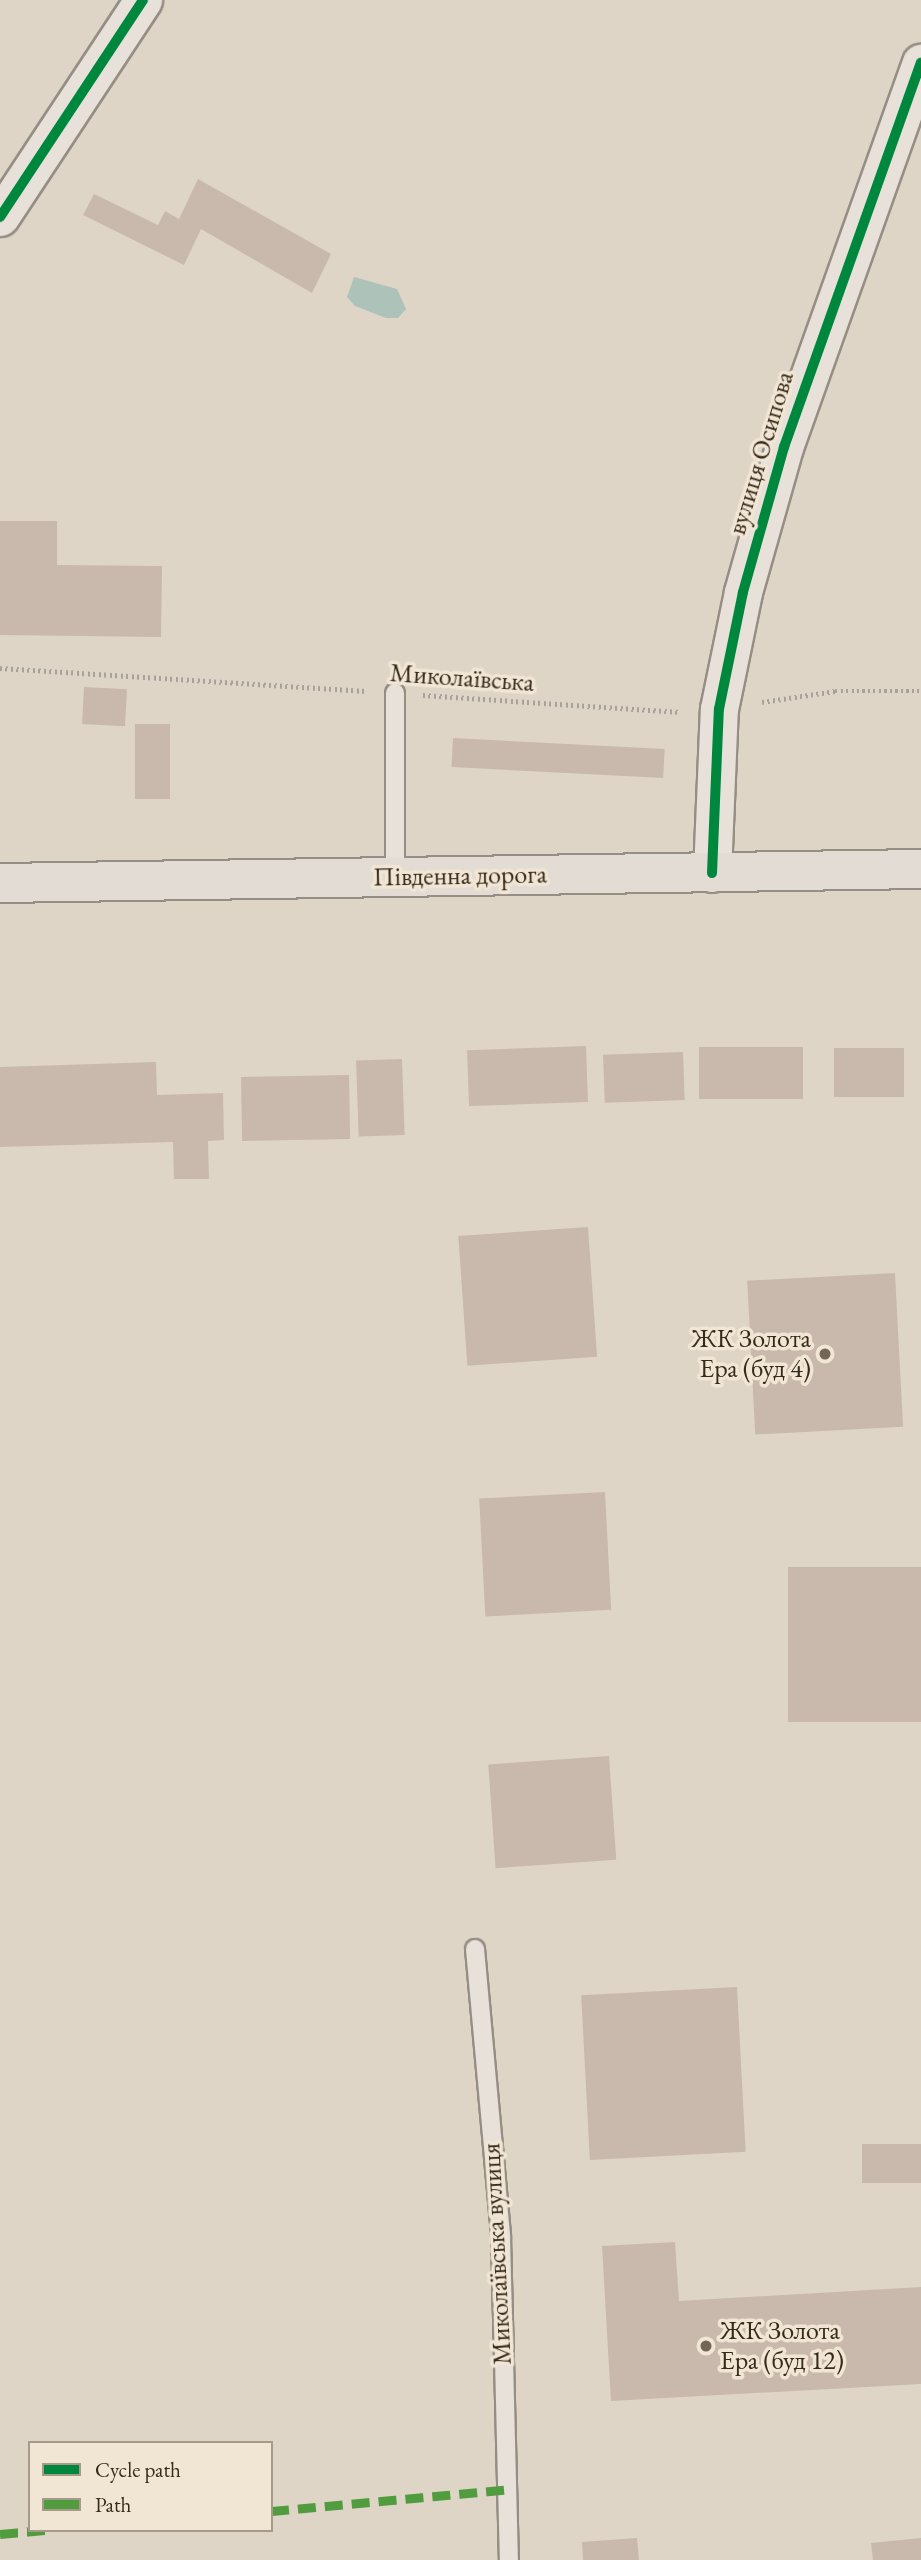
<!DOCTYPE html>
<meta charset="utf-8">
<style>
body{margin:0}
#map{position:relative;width:921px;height:2560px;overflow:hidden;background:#dfd5c7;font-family:"EB Garamond",serif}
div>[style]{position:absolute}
.water>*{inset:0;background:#adc2b8}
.building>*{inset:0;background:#c8b9ac;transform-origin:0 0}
.path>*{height:4.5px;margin-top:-2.25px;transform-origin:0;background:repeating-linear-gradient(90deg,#a7a29b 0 2px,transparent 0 5.5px)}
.roads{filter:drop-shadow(2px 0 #958e84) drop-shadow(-2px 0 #958e84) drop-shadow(0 2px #958e84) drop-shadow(0 -2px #958e84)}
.service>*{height:18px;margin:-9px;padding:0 9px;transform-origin:9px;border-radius:9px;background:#e7e1da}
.minor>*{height:37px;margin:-18.5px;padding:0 18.5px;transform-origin:18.5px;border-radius:18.5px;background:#e7e1da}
.trunk>*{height:38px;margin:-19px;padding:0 19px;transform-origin:19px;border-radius:19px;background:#e2dcd4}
.quiet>*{height:9px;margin-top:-4.5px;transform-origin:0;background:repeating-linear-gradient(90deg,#519c3e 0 18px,transparent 0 27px)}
.cycleway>*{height:10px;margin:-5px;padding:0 5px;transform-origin:5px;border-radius:5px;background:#00873e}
.dots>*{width:19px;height:19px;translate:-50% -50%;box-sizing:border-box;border:4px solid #f1e5d4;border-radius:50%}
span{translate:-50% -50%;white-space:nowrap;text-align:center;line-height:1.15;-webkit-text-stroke:7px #f1e5d4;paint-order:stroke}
.street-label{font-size:26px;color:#362a1c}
.poi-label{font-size:26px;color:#362a1c}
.right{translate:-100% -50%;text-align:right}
.left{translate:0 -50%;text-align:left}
.legend{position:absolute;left:28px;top:2441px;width:245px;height:91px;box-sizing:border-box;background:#f1e5d4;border:2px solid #a69a8a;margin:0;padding:9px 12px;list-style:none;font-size:21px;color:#362a1c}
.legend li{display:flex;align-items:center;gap:14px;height:35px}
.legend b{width:35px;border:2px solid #a69a8a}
</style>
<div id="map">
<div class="water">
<i style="clip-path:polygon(354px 277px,397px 289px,406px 309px,398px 318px,386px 318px,355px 306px,347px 297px)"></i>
</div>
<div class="building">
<i style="clip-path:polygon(198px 179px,331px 254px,312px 293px,201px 229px,184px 265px,83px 215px,94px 194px,158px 225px,165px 211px,179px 219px)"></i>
<i style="clip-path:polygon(0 521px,57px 521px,57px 565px,162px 566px,161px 637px,0 635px)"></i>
<i style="left:84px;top:687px;width:43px;height:37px;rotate:3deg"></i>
<i style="left:135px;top:724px;width:35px;height:75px"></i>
<i style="left:453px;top:738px;width:212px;height:29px;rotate:3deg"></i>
<i style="left:586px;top:1046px;width:56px;height:119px;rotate:88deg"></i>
<i style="left:699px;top:1047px;width:104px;height:52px"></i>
<i style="left:834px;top:1048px;width:70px;height:49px"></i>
<i style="left:683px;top:1052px;width:48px;height:80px;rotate:88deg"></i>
<i style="left:402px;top:1059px;width:76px;height:46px;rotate:88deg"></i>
<i style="clip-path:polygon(156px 1062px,157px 1095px,223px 1093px,224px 1140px,208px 1141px,209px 1179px,174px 1179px,173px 1142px,0 1147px,0 1067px)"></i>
<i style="left:349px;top:1075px;width:64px;height:108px;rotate:89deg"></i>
<i style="left:588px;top:1227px;width:130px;height:130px;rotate:86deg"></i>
<i style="left:895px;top:1273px;width:154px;height:148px;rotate:87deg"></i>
<i style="left:605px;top:1492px;width:118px;height:126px;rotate:87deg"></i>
<i style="left:921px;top:1567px;width:155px;height:133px;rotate:90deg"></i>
<i style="left:609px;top:1756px;width:104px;height:121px;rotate:86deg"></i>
<i style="left:737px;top:1987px;width:165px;height:156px;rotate:87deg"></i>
<i style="left:921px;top:2144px;width:39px;height:59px;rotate:90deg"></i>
<i style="clip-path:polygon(675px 2242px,679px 2301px,921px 2287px,921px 2384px,611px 2401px,602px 2246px)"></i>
<i style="clip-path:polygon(637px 2538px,639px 2560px,583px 2560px,582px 2542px)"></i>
<i style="clip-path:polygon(921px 2538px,921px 2560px,873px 2560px,871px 2543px)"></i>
</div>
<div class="path">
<i style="left:0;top:668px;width:367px;rotate:3.6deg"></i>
<i style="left:423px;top:695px;width:258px;rotate:3.8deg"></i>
<i style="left:762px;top:702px;width:74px;rotate:-8.6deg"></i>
<i style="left:835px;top:691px;width:86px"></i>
</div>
<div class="roads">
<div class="service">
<i style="left:395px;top:876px;width:183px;rotate:-90deg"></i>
<i style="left:475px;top:1949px;width:289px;rotate:84.8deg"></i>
<i style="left:501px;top:2237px;width:323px;rotate:88.6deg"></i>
</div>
<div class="minor">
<i style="left:0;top:217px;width:260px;rotate:-56.6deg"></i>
<i style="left:712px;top:873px;width:164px;rotate:-87.6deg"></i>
<i style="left:719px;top:709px;width:119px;rotate:-78.4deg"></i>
<i style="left:743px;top:592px;width:151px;rotate:-74.2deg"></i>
<i style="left:784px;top:447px;width:408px;rotate:-70.4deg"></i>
</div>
<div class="trunk">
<i style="left:0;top:883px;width:921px;rotate:-0.87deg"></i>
</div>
</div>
<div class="quiet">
<i style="left:271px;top:2511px;width:234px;rotate:-5.2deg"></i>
<i style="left:0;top:2534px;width:45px;rotate:-5.1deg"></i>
</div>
<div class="cycleway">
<i style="left:0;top:217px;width:260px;rotate:-56.6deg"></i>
<i style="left:712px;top:873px;width:164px;rotate:-87.6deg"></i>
<i style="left:719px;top:709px;width:119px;rotate:-78.4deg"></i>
<i style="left:743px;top:592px;width:151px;rotate:-74.2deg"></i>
<i style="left:784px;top:447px;width:408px;rotate:-70.4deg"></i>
</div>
<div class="dots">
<i style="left:825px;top:1354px;background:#716658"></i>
<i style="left:706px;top:2346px;background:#716658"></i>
</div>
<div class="street-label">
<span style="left:761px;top:453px;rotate:-73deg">вулиця Осипова</span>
<span style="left:462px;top:678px;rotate:4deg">Миколаївська</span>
<span style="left:460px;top:876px;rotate:-1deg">Південна дорога</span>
<span style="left:497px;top:2254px;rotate:-93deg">Миколаївська вулиця</span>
</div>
<div class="poi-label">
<span class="right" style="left:811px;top:1354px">ЖК Золота<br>Ера (буд 4)</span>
<span class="left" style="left:720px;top:2346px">ЖК Золота<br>Ера (буд 12)</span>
</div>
<ul class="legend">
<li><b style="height:9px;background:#00873e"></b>Cycle path</li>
<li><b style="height:9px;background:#519c3e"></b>Path</li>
</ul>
</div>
